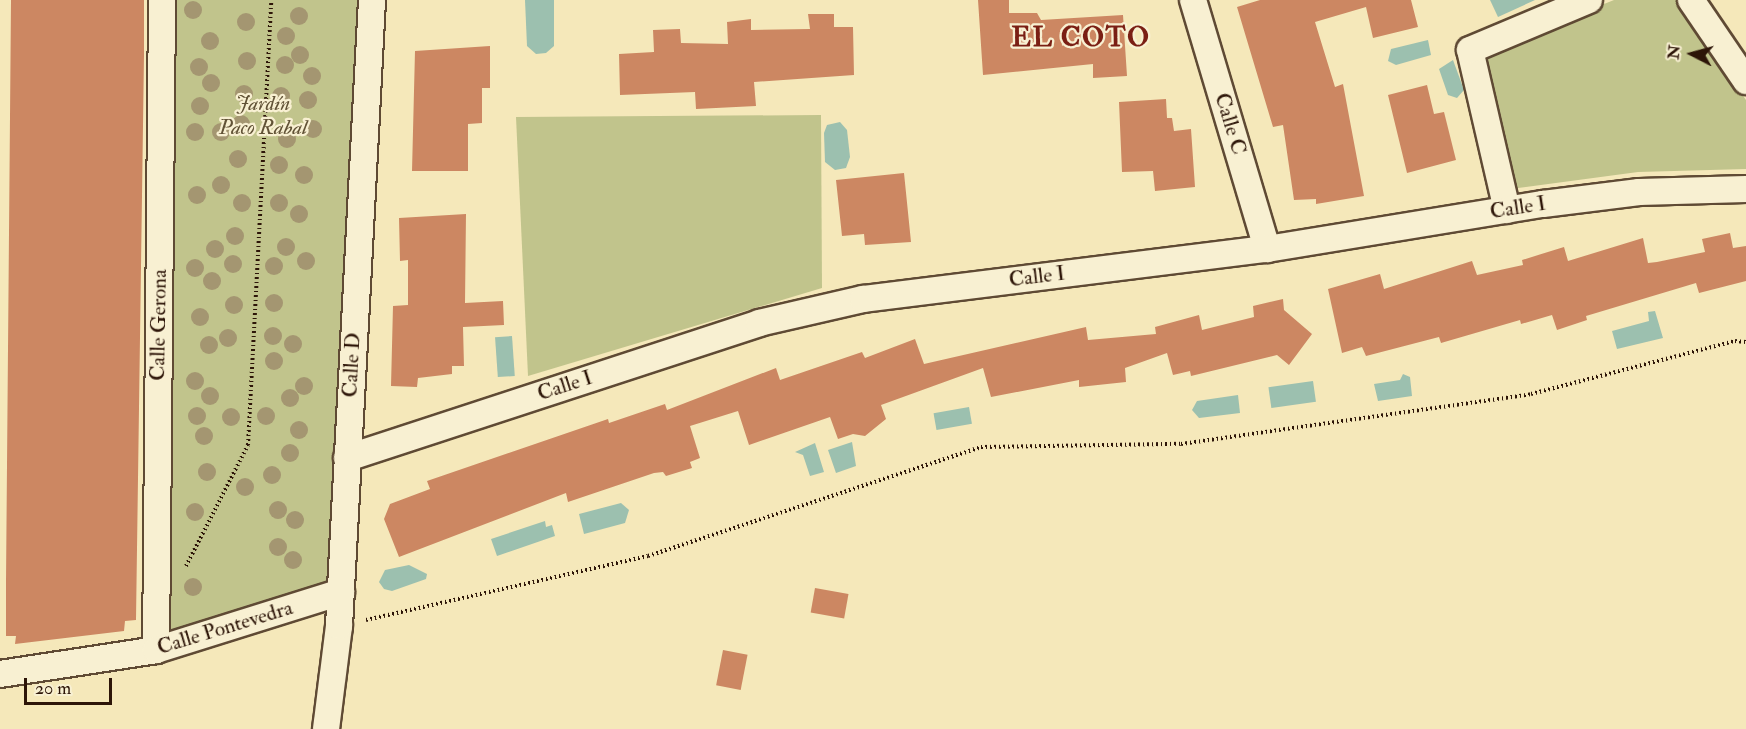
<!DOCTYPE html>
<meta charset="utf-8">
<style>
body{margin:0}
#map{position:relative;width:1746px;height:729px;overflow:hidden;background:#f5e8ba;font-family:"IM FELL Double Pica",serif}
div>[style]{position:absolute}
.green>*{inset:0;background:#c1c48c}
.water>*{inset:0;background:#9cc0af;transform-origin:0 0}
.building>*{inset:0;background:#cc8762;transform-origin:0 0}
.path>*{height:4px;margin-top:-2px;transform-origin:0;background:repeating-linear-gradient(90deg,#2d1508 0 1.5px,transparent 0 4.5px)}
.roads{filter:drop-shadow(2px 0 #5f4a34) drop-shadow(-2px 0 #5f4a34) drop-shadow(0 2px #5f4a34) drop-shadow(0 -2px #5f4a34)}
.street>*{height:26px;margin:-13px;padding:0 13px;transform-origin:13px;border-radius:13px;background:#f8f0d2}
.trees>*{width:18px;height:18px;margin:-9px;border-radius:50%;background:#a49671}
span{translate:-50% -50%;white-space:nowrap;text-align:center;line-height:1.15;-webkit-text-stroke:4.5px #f8f0d2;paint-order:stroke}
.park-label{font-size:21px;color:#615236;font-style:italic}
.street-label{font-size:21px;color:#2d1508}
.district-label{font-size:27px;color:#7a1f14;font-weight:700;letter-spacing:1.5px}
.north{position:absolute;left:1662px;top:24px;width:60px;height:60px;-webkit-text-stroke:4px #f8f0d2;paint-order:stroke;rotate:276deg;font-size:16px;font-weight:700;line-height:24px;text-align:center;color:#2d1508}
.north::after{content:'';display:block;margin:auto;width:21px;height:27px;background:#2d1508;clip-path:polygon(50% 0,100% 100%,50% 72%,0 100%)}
.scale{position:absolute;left:24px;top:678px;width:88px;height:27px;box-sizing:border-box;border:3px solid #2d1508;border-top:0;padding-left:8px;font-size:18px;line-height:21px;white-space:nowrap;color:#2d1508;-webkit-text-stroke:4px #f8f0d2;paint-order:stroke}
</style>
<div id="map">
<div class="green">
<i style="clip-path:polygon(162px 0,372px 0,341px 592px,156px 650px)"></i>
<i style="clip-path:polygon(1614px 0,1676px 0,1746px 100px,1746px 169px,1638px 172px,1510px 189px,1477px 55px)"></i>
<i style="clip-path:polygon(821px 115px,822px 288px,528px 376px,516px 117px)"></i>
</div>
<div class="water">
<i style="clip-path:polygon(525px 0,554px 0,554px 46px,546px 53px,536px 54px,527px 46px)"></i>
<i style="clip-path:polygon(1490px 0,1535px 0,1498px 17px)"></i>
<i style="clip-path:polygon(1428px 40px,1431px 55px,1396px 65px,1388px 61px,1391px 49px)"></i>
<i style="clip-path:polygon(1453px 60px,1464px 90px,1457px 98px,1448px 95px,1439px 69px)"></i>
<i style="clip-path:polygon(840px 122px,847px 130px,850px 157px,846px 168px,835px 170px,825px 162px,824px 133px,827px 125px)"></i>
<i style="clip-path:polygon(1655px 311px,1663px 338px,1617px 349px,1612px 331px,1649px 321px,1648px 312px)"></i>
<i style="left:512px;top:336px;width:40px;height:17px;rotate:86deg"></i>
<i style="clip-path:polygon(1403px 374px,1410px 377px,1412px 396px,1378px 401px,1374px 384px,1400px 380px)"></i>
<i style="left:1313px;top:381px;width:21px;height:45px;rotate:82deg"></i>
<i style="clip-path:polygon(1238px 395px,1240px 413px,1199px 418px,1192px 410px,1197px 401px)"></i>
<i style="left:969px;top:407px;width:17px;height:36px;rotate:80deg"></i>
<i style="clip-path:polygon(852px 442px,856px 466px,836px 473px,828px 450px)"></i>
<i style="clip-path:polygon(815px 443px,824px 472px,810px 476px,803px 455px,795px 452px)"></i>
<i style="clip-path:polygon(621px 503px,629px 510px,625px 523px,584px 534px,579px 514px)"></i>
<i style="clip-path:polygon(545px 521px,546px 527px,552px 525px,555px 536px,497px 556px,491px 539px)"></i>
<i style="clip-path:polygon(409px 565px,427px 574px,426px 579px,392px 591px,384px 589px,379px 582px,385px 570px)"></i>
</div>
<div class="building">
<i style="clip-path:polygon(11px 0,144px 0,144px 55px,136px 620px,125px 621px,124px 631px,15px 644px,16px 636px,6px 636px,6px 581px)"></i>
<i style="clip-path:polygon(978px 0,1009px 0,1009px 13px,1037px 13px,1041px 20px,1123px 15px,1127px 76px,1093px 78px,1093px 64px,983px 75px)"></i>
<i style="clip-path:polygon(1260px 0,1411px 0,1418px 27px,1373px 38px,1366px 7px,1315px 22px,1335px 87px,1343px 84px,1364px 196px,1316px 204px,1316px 199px,1294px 200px,1283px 125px,1273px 127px,1237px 7px)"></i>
<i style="clip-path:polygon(808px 14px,834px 14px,834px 27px,853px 27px,854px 75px,754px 82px,756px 106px,696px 109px,695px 92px,620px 95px,619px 54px,654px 52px,653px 30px,680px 29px,681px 43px,728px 44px,727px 22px,751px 19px,751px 30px,810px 29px)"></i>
<i style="clip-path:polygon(490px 46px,490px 88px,482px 88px,482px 123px,468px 124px,468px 171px,412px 171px,415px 51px)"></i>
<i style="clip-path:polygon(1427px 85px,1434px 114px,1444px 112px,1456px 160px,1407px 173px,1388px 95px)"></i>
<i style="clip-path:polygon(1166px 99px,1167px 118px,1172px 118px,1174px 131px,1191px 129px,1195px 187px,1155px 191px,1153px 171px,1122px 172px,1119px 102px)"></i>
<i style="clip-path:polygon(904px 173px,911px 242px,865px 245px,864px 234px,842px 236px,836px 180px)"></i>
<i style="clip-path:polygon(466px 214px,465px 303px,503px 301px,504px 325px,463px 327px,464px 366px,452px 366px,452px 374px,418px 378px,417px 387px,391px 386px,393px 306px,408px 305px,408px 260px,400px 261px,399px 218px)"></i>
<i style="clip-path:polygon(1730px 233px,1733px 248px,1746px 246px,1746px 281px,1699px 293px,1696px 283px,1586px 316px,1587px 320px,1557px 330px,1552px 315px,1521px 324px,1520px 320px,1441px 343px,1439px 337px,1366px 356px,1362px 347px,1342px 353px,1328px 289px,1380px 274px,1384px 289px,1472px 261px,1477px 275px,1523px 265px,1522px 260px,1564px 247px,1568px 261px,1643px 238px,1648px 263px,1657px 262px,1705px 252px,1702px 239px)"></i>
<i style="clip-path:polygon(1283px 299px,1284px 310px,1312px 334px,1289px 365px,1277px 355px,1191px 376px,1190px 371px,1173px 375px,1167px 353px,1125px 368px,1126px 382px,1079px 387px,1079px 380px,991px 397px,983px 368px,881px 405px,886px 419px,865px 436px,853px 434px,838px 439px,830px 417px,749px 445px,738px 411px,690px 426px,700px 458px,690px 462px,692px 468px,666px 476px,663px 472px,654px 473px,568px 502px,566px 493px,399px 557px,384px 519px,390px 504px,430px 489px,427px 481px,608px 419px,609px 423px,665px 404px,667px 410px,776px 368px,780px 380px,862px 352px,865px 358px,915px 339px,924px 364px,1086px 327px,1088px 340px,1156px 334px,1155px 327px,1199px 315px,1202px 330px,1254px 317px,1253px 306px)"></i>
<i style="left:815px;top:588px;width:34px;height:25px;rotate:10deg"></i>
<i style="left:723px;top:650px;width:25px;height:36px;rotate:11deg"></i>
</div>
<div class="path">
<i style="left:186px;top:566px;width:136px;rotate:-62.9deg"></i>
<i style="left:248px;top:445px;width:446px;rotate:-87deg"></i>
<i style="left:366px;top:620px;width:289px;rotate:-12.8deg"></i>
<i style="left:648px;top:556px;width:350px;rotate:-18.1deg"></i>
<i style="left:981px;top:447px;width:200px;rotate:-0.9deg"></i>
<i style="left:1181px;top:444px;width:354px;rotate:-8.1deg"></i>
<i style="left:1531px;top:394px;width:211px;rotate:-14.6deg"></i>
<i style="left:1735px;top:341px;width:11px;rotate:5deg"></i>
</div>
<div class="roads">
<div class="street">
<i style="left:1193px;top:0;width:260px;rotate:73.4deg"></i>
<i style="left:1691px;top:0;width:98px;rotate:55.8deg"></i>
<i style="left:1507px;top:210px;width:164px;rotate:-103deg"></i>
<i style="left:1470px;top:50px;width:129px;rotate:-22.8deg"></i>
<i style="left:347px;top:458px;width:434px;rotate:-18.1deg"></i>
<i style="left:759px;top:323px;width:107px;rotate:-13deg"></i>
<i style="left:863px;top:299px;width:407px;rotate:-7.1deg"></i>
<i style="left:1267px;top:249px;width:280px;rotate:-9.3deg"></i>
<i style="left:1543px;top:204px;width:97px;rotate:-7.1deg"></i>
<i style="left:1639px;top:192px;width:107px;rotate:-1.6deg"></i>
<i style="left:156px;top:650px;width:650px;rotate:-89.47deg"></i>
<i style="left:0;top:674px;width:158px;rotate:-8.7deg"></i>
<i style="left:156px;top:650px;width:194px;rotate:-17.4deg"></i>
<i style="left:326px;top:729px;width:104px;rotate:-82.8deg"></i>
<i style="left:339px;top:626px;width:627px;rotate:-86.98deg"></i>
</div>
</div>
<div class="trees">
<i style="left:193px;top:10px"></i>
<i style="left:299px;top:16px"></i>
<i style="left:246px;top:22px"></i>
<i style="left:286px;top:36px"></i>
<i style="left:210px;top:41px"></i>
<i style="left:300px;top:55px"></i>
<i style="left:247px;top:61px"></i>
<i style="left:285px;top:65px"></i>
<i style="left:199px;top:67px"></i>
<i style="left:312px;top:76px"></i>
<i style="left:211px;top:83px"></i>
<i style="left:244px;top:94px"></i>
<i style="left:281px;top:96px"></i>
<i style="left:308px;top:100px"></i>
<i style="left:200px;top:106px"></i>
<i style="left:241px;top:124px"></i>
<i style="left:313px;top:129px"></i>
<i style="left:195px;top:132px"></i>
<i style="left:221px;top:132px"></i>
<i style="left:287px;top:139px"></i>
<i style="left:238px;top:159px"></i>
<i style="left:279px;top:165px"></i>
<i style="left:304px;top:175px"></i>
<i style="left:221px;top:185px"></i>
<i style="left:197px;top:195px"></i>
<i style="left:242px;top:203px"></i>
<i style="left:279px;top:203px"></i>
<i style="left:299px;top:214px"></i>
<i style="left:235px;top:236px"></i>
<i style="left:286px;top:247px"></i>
<i style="left:215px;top:249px"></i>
<i style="left:306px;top:261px"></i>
<i style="left:233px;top:264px"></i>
<i style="left:274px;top:266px"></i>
<i style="left:195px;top:268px"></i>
<i style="left:212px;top:281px"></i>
<i style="left:274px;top:303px"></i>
<i style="left:234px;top:305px"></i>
<i style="left:200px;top:317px"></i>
<i style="left:273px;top:336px"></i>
<i style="left:228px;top:338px"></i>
<i style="left:293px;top:344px"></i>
<i style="left:209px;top:345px"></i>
<i style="left:274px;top:361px"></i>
<i style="left:195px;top:381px"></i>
<i style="left:304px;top:386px"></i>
<i style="left:210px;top:396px"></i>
<i style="left:290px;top:398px"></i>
<i style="left:197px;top:416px"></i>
<i style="left:266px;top:416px"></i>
<i style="left:231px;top:417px"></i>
<i style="left:299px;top:430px"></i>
<i style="left:204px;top:436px"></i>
<i style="left:290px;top:453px"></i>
<i style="left:207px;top:472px"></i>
<i style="left:272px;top:475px"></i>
<i style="left:245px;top:487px"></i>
<i style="left:278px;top:510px"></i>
<i style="left:195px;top:512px"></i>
<i style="left:295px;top:520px"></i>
<i style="left:278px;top:547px"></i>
<i style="left:293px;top:560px"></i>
<i style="left:193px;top:587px"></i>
</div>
<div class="park-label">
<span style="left:263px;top:116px">Jardín<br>Paco Rabal</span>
</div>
<div class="street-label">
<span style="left:1230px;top:124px;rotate:73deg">Calle C</span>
<span style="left:1518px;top:208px;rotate:-9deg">Calle I</span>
<span style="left:1037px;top:277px;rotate:-7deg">Calle I</span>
<span style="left:159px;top:325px;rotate:-89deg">Calle Gerona</span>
<span style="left:352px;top:365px;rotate:-87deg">Calle D</span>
<span style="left:565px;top:386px;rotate:-18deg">Calle I</span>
<span style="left:225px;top:628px;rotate:-17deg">Calle Pontevedra</span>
</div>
<div class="district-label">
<span style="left:1081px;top:38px">EL COTO</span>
</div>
<div class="north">N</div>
<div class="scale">20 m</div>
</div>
